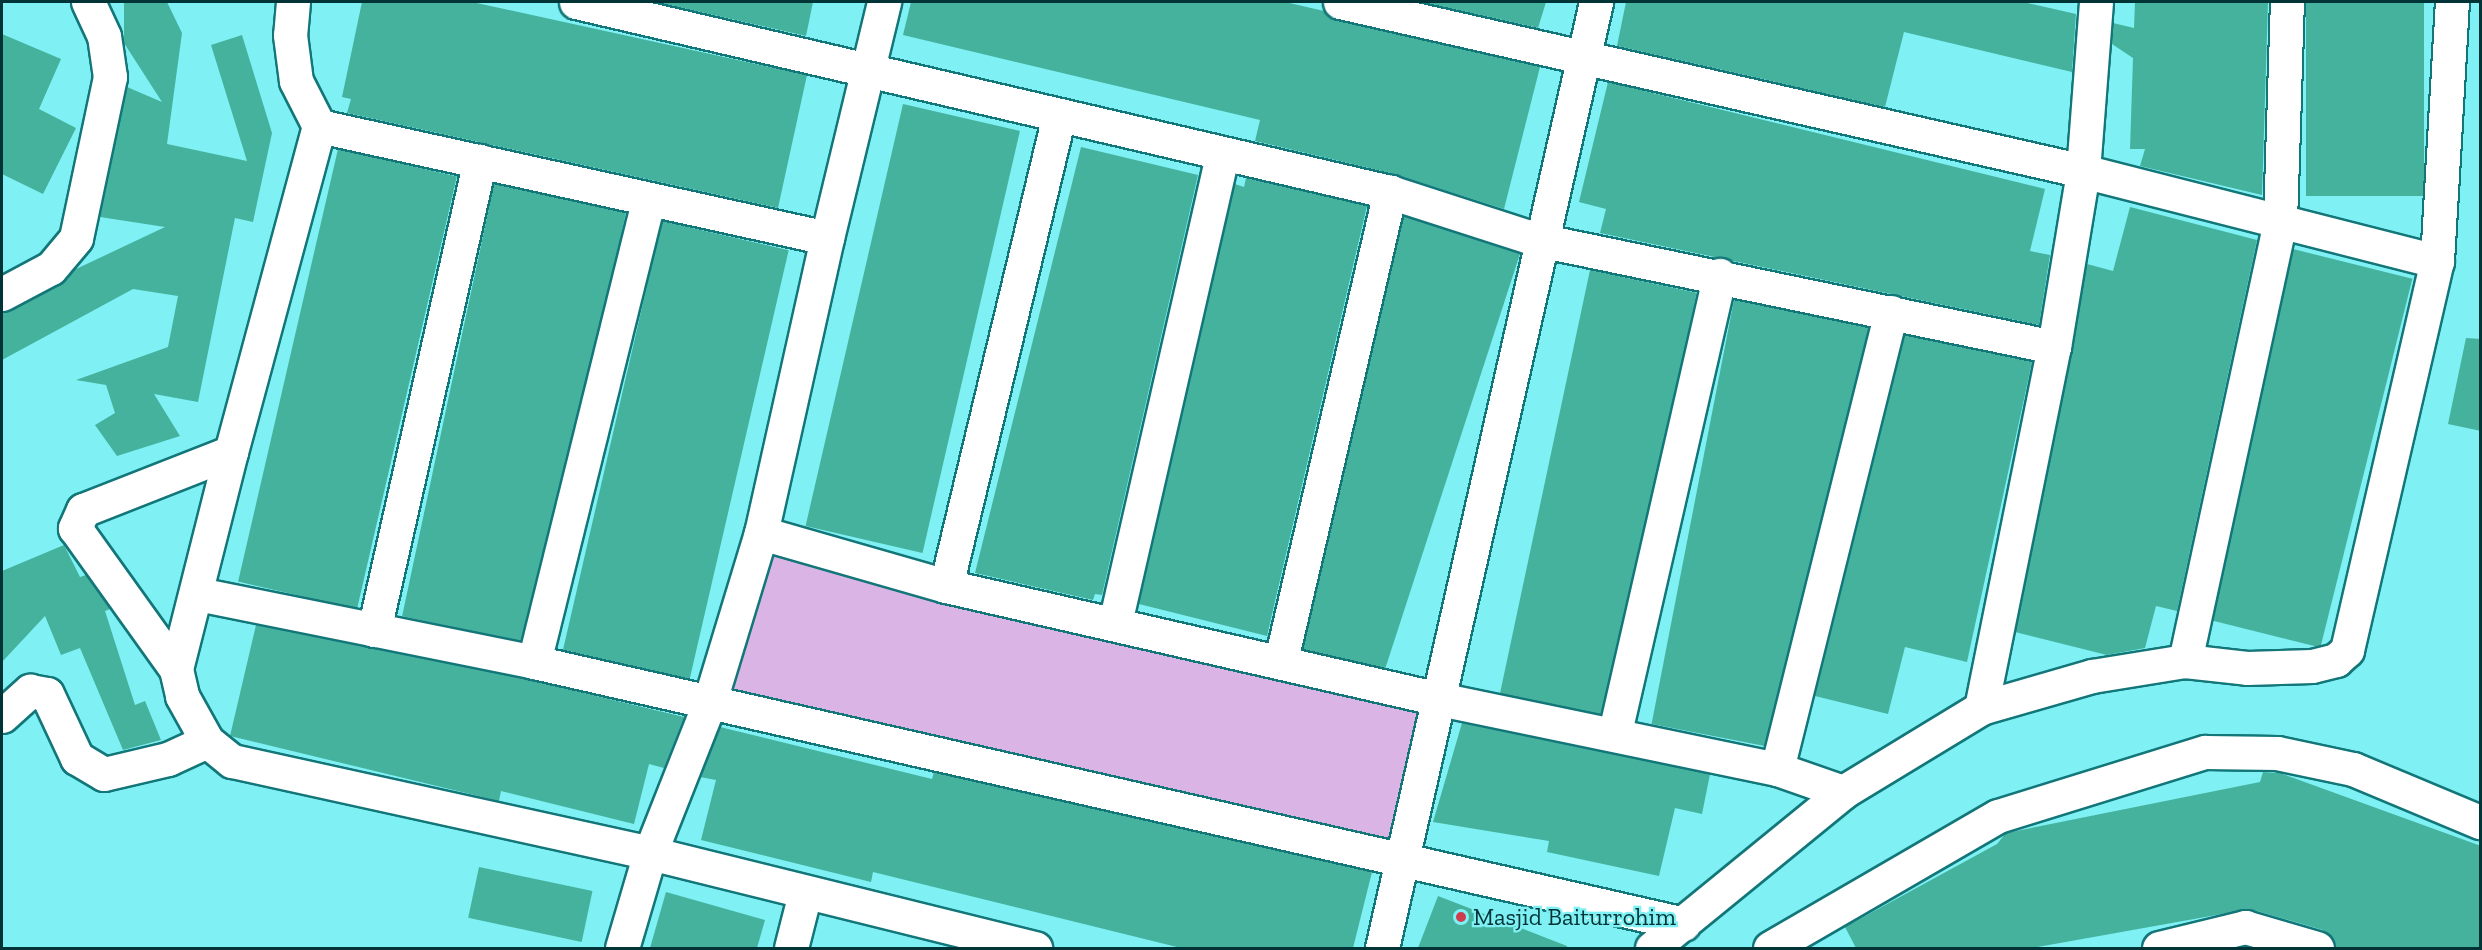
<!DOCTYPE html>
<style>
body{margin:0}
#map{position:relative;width:2482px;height:950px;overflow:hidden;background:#7ff0f3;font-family:"Zilla Slab",serif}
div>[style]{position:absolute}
.green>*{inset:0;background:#dbb4e6;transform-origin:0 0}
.building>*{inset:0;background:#45b29d;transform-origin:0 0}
.roads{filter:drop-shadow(2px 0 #137679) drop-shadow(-2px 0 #137679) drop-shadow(0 2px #137679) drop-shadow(0 -2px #137679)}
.minor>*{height:33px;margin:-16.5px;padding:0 16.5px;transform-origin:16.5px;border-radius:16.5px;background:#fff}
.dots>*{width:16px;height:16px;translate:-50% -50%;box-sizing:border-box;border:3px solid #7ff0f3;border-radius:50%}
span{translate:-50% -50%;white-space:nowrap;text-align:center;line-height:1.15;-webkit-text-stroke:4.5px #7ff0f3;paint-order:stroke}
.poi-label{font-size:24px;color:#003436}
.left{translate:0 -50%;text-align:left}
.frame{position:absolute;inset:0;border:3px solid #003436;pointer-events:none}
</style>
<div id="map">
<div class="green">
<i style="left:759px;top:533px;width:710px;height:174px;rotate:13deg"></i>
</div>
<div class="building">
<i style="clip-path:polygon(124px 2px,167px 2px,182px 33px,167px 144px,247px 161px,211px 45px,242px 35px,272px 133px,253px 222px,235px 218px,198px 402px,154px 394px,180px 436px,117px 456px,95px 425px,115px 413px,106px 385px,76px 380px,168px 347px,178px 296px,133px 289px,2px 360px,2px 313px,60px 285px,74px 270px,165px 227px,100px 217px,127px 87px,162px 102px,124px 43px)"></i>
<i style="clip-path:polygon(362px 2px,472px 2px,807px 75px,778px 208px,347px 113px,351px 99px,342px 97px)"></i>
<i style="clip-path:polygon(656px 2px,813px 2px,806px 36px)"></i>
<i style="clip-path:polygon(911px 2px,1285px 2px,1324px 11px,1336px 20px,1540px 67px,1504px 209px,1394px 174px,1255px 141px,1260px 120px,903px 35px)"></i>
<i style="clip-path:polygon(1422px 2px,1546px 2px,1538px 28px)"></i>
<i style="clip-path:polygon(1626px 2px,2023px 2px,2076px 14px,2072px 72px,1904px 32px,1885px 107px,1617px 46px)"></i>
<i style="clip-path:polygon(2135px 2px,2268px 2px,2262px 195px,2140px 166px,2145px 149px,2130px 149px,2133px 58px,2112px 44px,2113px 23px,2134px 28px)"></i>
<i style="left:2306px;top:2px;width:118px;height:194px"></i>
<i style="clip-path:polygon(2px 34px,61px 59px,39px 109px,76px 128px,43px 194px,2px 174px)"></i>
<i style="clip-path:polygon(1608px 82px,2045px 189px,2030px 251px,2050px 255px,2039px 325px,1600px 233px,1606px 209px,1579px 202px)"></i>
<i style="left:903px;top:104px;width:120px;height:433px;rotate:13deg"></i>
<i style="clip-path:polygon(1081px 147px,1198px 175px,1102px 595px,1095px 594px,1093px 600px,975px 573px)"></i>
<i style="left:338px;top:149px;width:122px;height:444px;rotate:13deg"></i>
<i style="clip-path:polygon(1246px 178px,1367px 206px,1267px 636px,1139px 604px,1235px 184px,1244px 187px)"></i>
<i style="left:494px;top:184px;width:135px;height:442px;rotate:12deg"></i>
<i style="clip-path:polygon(2130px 207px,2257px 240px,2177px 611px,2156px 606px,2145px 648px,2107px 655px,2015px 632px,2087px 264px,2113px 271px)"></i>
<i style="left:1404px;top:216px;width:122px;height:443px;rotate:18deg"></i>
<i style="left:662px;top:221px;width:130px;height:440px;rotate:13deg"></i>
<i style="left:2293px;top:249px;width:123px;height:380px;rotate:14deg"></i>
<i style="left:1590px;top:270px;width:109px;height:433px;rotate:12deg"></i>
<i style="left:1734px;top:300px;width:137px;height:432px;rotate:11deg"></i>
<i style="clip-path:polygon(1905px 335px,2032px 362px,1967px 662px,1905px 647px,1888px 714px,1815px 696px)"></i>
<i style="clip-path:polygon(2466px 338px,2481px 339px,2481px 431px,2448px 424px)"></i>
<i style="clip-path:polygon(64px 545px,80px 577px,86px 575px,110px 609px,105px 611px,135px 705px,145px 701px,161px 740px,123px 750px,80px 648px,61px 655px,45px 616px,2px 662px,2px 571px)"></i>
<i style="clip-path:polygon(256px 625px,530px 680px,684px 717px,664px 768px,649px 764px,634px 824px,501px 791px,499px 801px,230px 736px)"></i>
<i style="clip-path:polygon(1462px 723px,1710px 774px,1702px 814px,1675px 808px,1659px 876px,1547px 852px,1549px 841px,1433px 822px)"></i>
<i style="clip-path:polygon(720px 727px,932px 779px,934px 772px,1372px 872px,1353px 948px,1181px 948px,873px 872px,871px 882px,701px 840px,716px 780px,700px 777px)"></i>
<i style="clip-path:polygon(2263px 772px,2280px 773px,2481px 846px,2481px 948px,2335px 948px,2323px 930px,2250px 909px,2032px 948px,1856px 948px,1845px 927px,1997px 844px,2006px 833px,2260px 782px)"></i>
<i style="left:479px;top:867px;width:116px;height:52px;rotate:12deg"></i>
<i style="clip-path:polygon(666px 892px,765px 920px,757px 948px,650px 948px)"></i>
<i style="clip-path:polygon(1438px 896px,1567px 946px,1567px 948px,1418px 948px)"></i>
</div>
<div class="roads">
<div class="minor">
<i style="left:293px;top:2px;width:33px;rotate:95deg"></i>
<i style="left:290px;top:35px;width:46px;rotate:82.6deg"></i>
<i style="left:296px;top:81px;width:51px;rotate:62.9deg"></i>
<i style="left:576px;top:2px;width:836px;rotate:13.14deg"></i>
<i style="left:1390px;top:192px;width:157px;rotate:17.9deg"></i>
<i style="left:1539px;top:240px;width:526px;rotate:11.74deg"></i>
<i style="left:2054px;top:347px;width:178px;rotate:-80.6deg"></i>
<i style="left:2083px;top:171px;width:169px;rotate:-85.6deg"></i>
<i style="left:1340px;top:2px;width:762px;rotate:12.81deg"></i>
<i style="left:2083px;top:171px;width:365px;rotate:14.3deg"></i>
<i style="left:827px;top:238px;width:243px;rotate:-76.4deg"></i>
<i style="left:2px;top:294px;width:55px;rotate:-28deg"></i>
<i style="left:51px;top:268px;width:39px;rotate:-50deg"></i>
<i style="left:76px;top:238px;width:165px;rotate:-78.1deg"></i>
<i style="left:110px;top:77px;width:41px;rotate:-98.3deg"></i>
<i style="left:104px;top:36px;width:38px;rotate:-115deg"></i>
<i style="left:231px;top:452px;width:338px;rotate:-74.9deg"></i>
<i style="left:319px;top:126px;width:520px;rotate:12.43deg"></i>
<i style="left:827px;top:238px;width:302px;rotate:102.6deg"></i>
<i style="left:761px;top:533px;width:192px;rotate:16deg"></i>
<i style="left:946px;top:586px;width:506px;rotate:12.91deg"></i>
<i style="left:1439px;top:699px;width:345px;rotate:11.7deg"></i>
<i style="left:1777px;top:769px;width:70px;rotate:19.2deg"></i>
<i style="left:946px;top:586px;width:484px;rotate:-76.5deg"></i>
<i style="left:198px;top:594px;width:343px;rotate:11.4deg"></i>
<i style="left:534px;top:662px;width:1179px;rotate:12.83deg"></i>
<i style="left:1115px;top:623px;width:479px;rotate:-77.1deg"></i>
<i style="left:374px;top:630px;width:481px;rotate:-77.3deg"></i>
<i style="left:1281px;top:660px;width:481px;rotate:-76.9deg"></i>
<i style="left:2185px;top:661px;width:449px;rotate:-77.8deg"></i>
<i style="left:2280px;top:222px;width:220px;rotate:-88.2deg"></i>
<i style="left:534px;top:662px;width:475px;rotate:-76.1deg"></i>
<i style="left:176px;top:669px;width:224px;rotate:-75.8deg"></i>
<i style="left:231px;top:452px;width:159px;rotate:158.6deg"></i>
<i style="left:83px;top:510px;width:20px;rotate:114deg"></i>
<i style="left:75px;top:528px;width:173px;rotate:54.4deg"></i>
<i style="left:176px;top:669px;width:28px;rotate:77deg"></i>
<i style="left:182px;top:696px;width:51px;rotate:60.9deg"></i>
<i style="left:207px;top:741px;width:32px;rotate:39deg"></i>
<i style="left:232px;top:761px;width:428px;rotate:12.4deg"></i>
<i style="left:650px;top:853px;width:397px;rotate:13.9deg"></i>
<i style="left:1981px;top:708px;width:368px;rotate:-78.6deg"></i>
<i style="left:2px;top:716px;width:38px;rotate:-42deg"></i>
<i style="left:30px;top:691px;width:17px;rotate:10deg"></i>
<i style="left:47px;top:694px;width:71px;rotate:64.9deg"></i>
<i style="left:77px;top:758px;width:31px;rotate:31deg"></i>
<i style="left:104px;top:774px;width:66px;rotate:-13.2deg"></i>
<i style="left:168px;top:759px;width:43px;rotate:-24.8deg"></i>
<i style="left:1615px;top:732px;width:469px;rotate:-77.1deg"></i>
<i style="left:1777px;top:769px;width:471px;rotate:-76deg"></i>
<i style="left:622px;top:948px;width:99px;rotate:-73.6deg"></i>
<i style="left:650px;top:853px;width:160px;rotate:-68.4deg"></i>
<i style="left:709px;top:704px;width:179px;rotate:-73.1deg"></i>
<i style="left:791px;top:948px;width:57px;rotate:-75.7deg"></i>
<i style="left:1382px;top:948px;width:970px;rotate:-77.25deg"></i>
<i style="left:1652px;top:948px;width:247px;rotate:-39.2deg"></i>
<i style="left:1843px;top:792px;width:162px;rotate:-31.3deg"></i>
<i style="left:1981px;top:708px;width:116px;rotate:-16.1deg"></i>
<i style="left:2092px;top:676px;width:94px;rotate:-9.2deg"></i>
<i style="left:2185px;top:661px;width:62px;rotate:6.4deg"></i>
<i style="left:2247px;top:668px;width:65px;rotate:-1.8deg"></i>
<i style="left:2312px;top:666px;width:25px;rotate:-14deg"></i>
<i style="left:2336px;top:660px;width:15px;rotate:-42deg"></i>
<i style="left:2347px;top:650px;width:399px;rotate:-77deg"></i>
<i style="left:2437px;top:261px;width:259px;rotate:-86.7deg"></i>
<i style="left:1770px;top:948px;width:263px;rotate:-30.1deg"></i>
<i style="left:1998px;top:816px;width:217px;rotate:-17.2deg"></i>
<i style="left:2205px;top:752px;width:72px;rotate:0.8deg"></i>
<i style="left:2277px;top:753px;width:78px;rotate:11.9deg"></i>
<i style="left:2353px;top:769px;width:138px;rotate:22.7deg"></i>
<i style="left:2159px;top:948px;width:89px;rotate:-13.7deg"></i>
<i style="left:2245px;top:927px;width:75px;rotate:16.3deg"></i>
</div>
</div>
<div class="dots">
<i style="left:1461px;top:917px;background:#ce3d4e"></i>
</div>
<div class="poi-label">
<span class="left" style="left:1473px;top:917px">Masjid Baiturrohim</span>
</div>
<div class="frame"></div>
</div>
